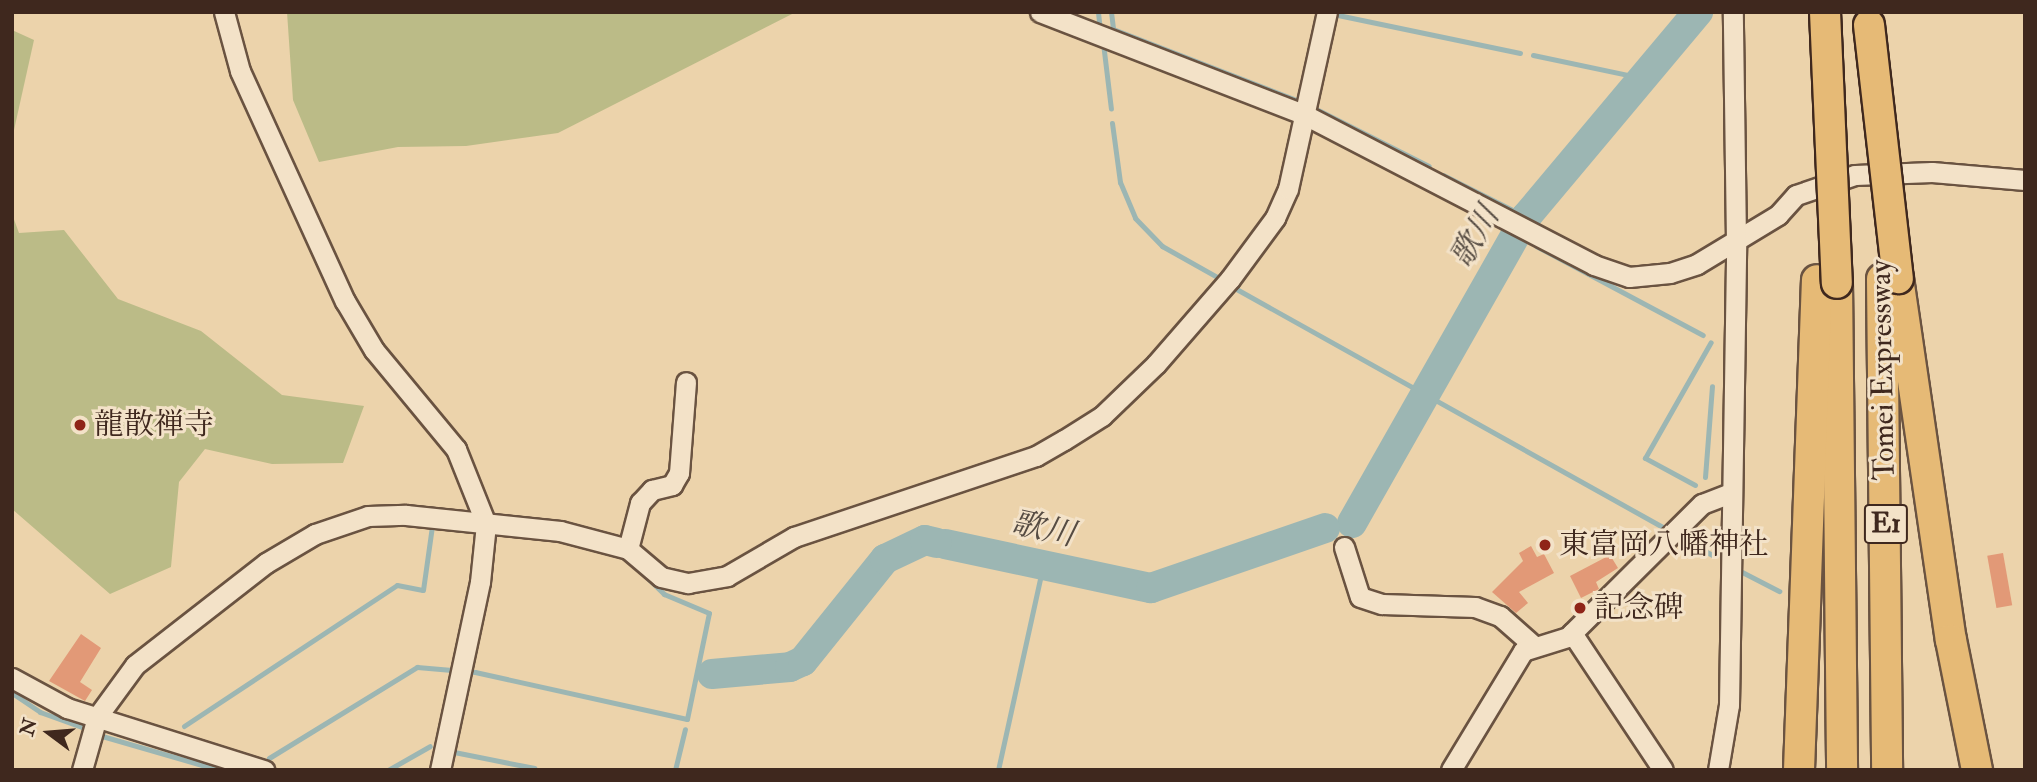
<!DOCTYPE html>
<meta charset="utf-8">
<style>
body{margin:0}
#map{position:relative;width:2037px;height:782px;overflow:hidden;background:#ecd3ab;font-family:"IM FELL Double Pica","Noto Serif JP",serif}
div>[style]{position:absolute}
.green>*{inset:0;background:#bbbb87}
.stream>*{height:5px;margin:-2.5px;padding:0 2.5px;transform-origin:2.5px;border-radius:2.5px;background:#9cb6b3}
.river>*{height:30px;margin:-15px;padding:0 15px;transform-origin:15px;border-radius:15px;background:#9cb6b3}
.building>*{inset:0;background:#e29977;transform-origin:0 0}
.roads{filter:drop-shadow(2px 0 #6a5341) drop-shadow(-2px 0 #6a5341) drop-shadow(0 2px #6a5341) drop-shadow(0 -2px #6a5341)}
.minor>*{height:19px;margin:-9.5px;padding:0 9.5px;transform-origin:9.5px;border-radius:9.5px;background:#f3e2c8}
.highway>*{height:30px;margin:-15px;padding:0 15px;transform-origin:15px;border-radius:15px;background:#e6ba76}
.bridges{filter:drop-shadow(2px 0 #3f281e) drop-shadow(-2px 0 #3f281e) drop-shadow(0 2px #3f281e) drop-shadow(0 -2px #3f281e)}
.highway-bridge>*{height:30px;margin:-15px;padding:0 15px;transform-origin:15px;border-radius:15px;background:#e6ba76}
.dots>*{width:19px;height:19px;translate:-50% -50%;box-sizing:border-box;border:4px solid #f3e2c8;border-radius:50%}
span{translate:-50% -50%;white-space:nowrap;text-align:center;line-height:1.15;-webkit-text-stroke:6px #f3e2c8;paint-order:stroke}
.shield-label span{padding:2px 5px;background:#f3e2c8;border:2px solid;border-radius:5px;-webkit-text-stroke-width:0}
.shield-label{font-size:28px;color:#3f281e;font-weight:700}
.street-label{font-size:30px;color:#3f281e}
.poi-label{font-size:30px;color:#3f281e}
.left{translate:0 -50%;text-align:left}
.water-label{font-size:32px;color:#564c43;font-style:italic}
.frame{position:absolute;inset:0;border:14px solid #3f281e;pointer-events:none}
.north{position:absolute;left:14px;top:698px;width:70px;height:70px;-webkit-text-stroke:5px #f3e2c8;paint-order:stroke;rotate:286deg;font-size:19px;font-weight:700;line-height:28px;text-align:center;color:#3f281e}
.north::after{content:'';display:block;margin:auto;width:24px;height:32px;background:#3f281e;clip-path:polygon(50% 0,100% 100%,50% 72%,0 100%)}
</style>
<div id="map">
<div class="green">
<i style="clip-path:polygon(287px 12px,796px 12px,558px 133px,466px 146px,398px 147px,319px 162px,293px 100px)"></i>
<i style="clip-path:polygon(12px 30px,34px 40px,12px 139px)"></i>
<i style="clip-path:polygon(12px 214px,19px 233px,64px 230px,118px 299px,201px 331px,282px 395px,364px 406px,343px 463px,272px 464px,205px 449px,179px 482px,171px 567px,110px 594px,12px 509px)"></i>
</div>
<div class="stream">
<i style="left:1098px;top:12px;width:18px;rotate:84deg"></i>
<i style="left:1111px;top:12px;width:17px;rotate:83deg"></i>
<i style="left:1113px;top:29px;width:196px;rotate:21.2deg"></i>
<i style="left:1333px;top:14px;width:191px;rotate:11.8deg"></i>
<i style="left:1103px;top:43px;width:66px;rotate:83.1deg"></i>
<i style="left:1533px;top:55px;width:111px;rotate:11.9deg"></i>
<i style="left:1318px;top:110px;width:124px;rotate:26.8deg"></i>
<i style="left:1112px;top:123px;width:60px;rotate:82.3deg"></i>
<i style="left:1120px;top:182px;width:39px;rotate:67deg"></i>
<i style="left:1135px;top:218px;width:39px;rotate:46deg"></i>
<i style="left:1162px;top:246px;width:63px;rotate:29.4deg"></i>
<i style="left:1443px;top:175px;width:93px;rotate:26.8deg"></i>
<i style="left:1536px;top:246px;width:189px;rotate:28.1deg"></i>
<i style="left:1231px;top:286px;width:501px;rotate:29.18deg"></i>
<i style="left:1705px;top:477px;width:91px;rotate:-85.6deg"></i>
<i style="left:1695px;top:485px;width:57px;rotate:-151.6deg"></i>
<i style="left:1645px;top:458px;width:133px;rotate:-60.4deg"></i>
<i style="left:1676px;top:535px;width:43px;rotate:28.9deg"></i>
<i style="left:1742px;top:572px;width:42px;rotate:27.2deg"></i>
<i style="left:12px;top:693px;width:34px;rotate:34deg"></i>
<i style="left:40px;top:712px;width:45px;rotate:19.7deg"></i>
<i style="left:184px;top:726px;width:255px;rotate:-33.5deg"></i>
<i style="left:397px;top:585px;width:26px;rotate:11deg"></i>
<i style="left:423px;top:590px;width:65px;rotate:-82deg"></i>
<i style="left:432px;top:526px;width:4px"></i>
<i style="left:102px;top:736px;width:122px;rotate:16.2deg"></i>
<i style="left:454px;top:752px;width:82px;rotate:11.3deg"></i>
<i style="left:269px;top:758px;width:174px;rotate:-31.6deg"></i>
<i style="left:417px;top:667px;width:58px;rotate:4.9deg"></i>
<i style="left:475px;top:672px;width:217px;rotate:12.5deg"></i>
<i style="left:687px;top:719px;width:108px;rotate:-78.3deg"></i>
<i style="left:709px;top:613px;width:49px;rotate:-157.1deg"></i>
<i style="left:664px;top:594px;width:35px;rotate:-136deg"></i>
<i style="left:388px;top:770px;width:48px;rotate:-29.7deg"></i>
<i style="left:675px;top:770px;width:42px;rotate:-76.3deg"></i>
<i style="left:998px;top:770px;width:210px;rotate:-77.6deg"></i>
</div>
<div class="river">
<i style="left:1352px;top:523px;width:352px;rotate:-60.4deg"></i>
<i style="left:1526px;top:217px;width:268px;rotate:-50deg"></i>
<i style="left:945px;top:544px;width:211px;rotate:12.1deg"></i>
<i style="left:1151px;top:588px;width:184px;rotate:-19deg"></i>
<i style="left:712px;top:674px;width:78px;rotate:-5.1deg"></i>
<i style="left:790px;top:667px;width:14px;rotate:-25deg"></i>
<i style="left:803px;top:661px;width:131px;rotate:-51.2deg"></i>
<i style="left:885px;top:559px;width:44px;rotate:-25.4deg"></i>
<i style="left:925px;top:540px;width:12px;rotate:14deg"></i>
</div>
<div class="building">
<i style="clip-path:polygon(1531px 546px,1537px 557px,1544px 554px,1554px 573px,1519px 592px,1528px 603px,1516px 613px,1492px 592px,1523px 561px,1519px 553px)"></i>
<i style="left:2003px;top:553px;width:53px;height:16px;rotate:80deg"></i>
<i style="clip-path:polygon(1610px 555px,1618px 568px,1596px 582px,1599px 589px,1581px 598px,1570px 576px)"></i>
<i style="clip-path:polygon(81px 634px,101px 648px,80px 682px,92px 690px,85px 701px,49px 681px)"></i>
</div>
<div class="roads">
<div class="minor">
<i style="left:224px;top:12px;width:61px;rotate:74.8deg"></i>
<i style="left:240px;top:71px;width:253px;rotate:65.5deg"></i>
<i style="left:345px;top:301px;width:57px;rotate:59.4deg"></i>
<i style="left:374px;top:350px;width:129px;rotate:50.4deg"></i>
<i style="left:456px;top:449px;width:81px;rotate:68.2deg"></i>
<i style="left:486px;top:524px;width:58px;rotate:95.9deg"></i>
<i style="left:480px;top:582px;width:192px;rotate:102deg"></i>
<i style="left:1040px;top:12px;width:284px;rotate:21.2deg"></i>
<i style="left:1305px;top:115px;width:326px;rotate:27.4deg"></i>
<i style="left:1594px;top:265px;width:37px;rotate:19deg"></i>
<i style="left:1629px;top:277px;width:41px;rotate:-5.6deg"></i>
<i style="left:1670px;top:273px;width:28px;rotate:-18deg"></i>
<i style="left:1697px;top:264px;width:95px;rotate:-31.2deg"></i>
<i style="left:1778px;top:215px;width:27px;rotate:-48deg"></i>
<i style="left:1796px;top:195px;width:62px;rotate:-18.7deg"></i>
<i style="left:1855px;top:175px;width:77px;rotate:-2.2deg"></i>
<i style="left:1932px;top:172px;width:93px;rotate:4.9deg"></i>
<i style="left:1344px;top:547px;width:52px;rotate:72.3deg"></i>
<i style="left:1360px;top:597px;width:23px;rotate:18deg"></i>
<i style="left:1382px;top:604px;width:93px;rotate:1.8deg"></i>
<i style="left:1475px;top:607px;width:27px;rotate:20deg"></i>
<i style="left:1500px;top:616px;width:44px;rotate:41.3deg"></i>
<i style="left:628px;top:549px;width:48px;rotate:-75.4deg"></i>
<i style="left:640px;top:503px;width:18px;rotate:-47deg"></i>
<i style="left:652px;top:490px;width:21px;rotate:-14deg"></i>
<i style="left:672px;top:485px;width:14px;rotate:-60deg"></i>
<i style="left:679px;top:473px;width:91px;rotate:-85.6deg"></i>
<i style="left:1572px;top:633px;width:164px;rotate:56.4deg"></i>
<i style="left:12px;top:678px;width:63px;rotate:28.6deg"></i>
<i style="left:67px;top:708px;width:207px;rotate:17.5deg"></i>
<i style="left:82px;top:770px;width:55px;rotate:-74.2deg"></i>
<i style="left:97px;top:717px;width:64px;rotate:-53.8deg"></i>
<i style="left:135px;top:665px;width:166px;rotate:-37.9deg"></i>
<i style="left:266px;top:563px;width:57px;rotate:-30.6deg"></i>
<i style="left:315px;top:534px;width:56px;rotate:-18.8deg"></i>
<i style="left:368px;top:516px;width:38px;rotate:-2deg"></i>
<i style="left:406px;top:515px;width:155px;rotate:5.9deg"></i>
<i style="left:560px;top:531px;width:70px;rotate:14.8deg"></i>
<i style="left:628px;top:549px;width:43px;rotate:40.3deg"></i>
<i style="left:661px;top:577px;width:28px;rotate:13deg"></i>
<i style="left:688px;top:583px;width:40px;rotate:-10deg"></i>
<i style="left:727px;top:576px;width:78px;rotate:-30.2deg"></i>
<i style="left:794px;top:537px;width:255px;rotate:-18.5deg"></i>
<i style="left:1036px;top:456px;width:32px;rotate:-30deg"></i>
<i style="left:1064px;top:440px;width:45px;rotate:-32.3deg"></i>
<i style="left:1102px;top:416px;width:75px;rotate:-43.9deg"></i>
<i style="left:1156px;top:364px;width:113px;rotate:-49deg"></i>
<i style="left:1230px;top:279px;width:76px;rotate:-53.6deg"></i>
<i style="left:1275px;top:218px;width:32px;rotate:-66deg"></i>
<i style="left:1288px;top:189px;width:181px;rotate:-77.6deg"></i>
<i style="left:1451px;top:770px;width:139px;rotate:-58.8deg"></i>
<i style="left:1523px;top:651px;width:47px;rotate:-17.3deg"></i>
<i style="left:1568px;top:637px;width:189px;rotate:-44.8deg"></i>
<i style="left:1702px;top:504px;width:31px;rotate:-21deg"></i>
<i style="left:1718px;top:770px;width:66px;rotate:-80.4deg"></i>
<i style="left:1729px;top:705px;width:464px;rotate:-89.1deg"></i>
<i style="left:1736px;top:241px;width:229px;rotate:-90.8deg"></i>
</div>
<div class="highway">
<i style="left:1898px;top:278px;width:366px;rotate:81.7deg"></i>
<i style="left:1951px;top:640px;width:133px;rotate:78.7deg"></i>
<i style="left:1882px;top:279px;width:491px;rotate:89.4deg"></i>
<i style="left:1837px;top:283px;width:487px;rotate:89.4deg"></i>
<i style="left:1799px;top:770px;width:490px;rotate:-87.9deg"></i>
</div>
</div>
<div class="bridges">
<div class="highway-bridge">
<i style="left:1825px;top:12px;width:271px;rotate:87.5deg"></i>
<i style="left:1869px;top:25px;width:255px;rotate:83.5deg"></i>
</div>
</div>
<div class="dots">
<i style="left:80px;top:425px;background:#8f2418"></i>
<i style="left:1545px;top:545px;background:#8f2418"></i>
<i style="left:1580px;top:608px;background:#8f2418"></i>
</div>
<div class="shield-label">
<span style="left:1886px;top:524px">E1</span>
</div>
<div class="street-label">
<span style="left:1883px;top:370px;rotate:-91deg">Tomei Expressway</span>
</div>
<div class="poi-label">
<span class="left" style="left:94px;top:425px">龍散禅寺</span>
<span class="left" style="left:1559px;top:545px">東富岡八幡神社</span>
<span class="left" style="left:1594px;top:608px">記念碑</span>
</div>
<div class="water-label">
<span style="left:1475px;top:237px;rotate:-60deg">歌川</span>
<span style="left:1043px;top:529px;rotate:12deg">歌川</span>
</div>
<div class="frame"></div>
<div class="north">N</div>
</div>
